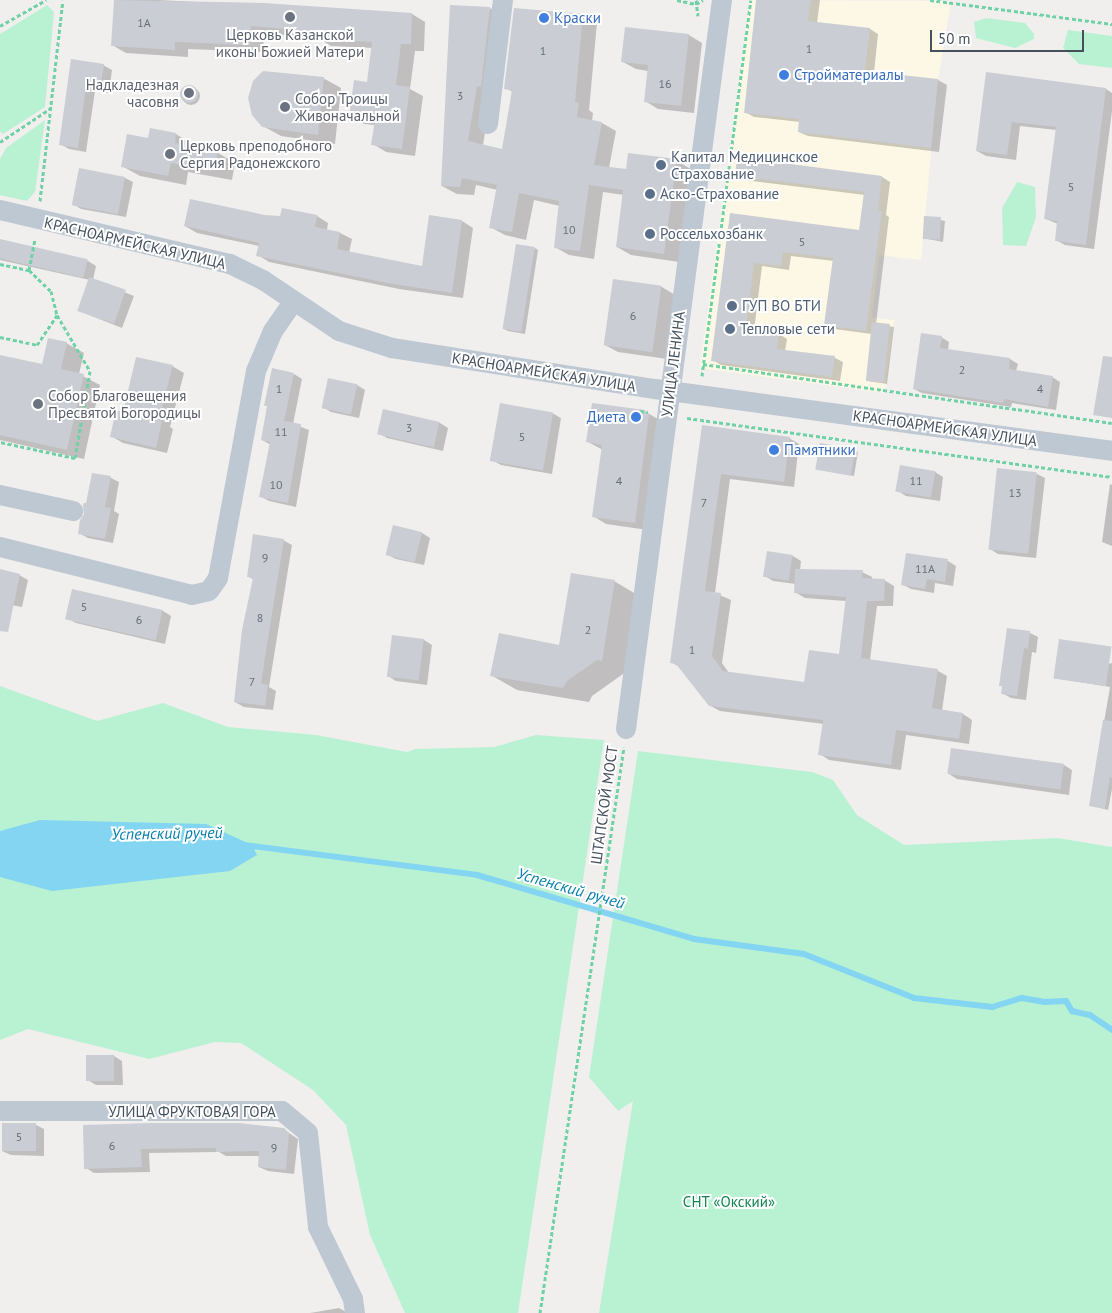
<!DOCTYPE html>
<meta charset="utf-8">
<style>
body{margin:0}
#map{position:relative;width:1112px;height:1313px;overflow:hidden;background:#f1eeee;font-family:"PT Sans",sans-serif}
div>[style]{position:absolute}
.commercial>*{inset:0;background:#fdf8e6}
.green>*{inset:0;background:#b9f2d2}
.water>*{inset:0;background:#83d5f2}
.shadow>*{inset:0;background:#0003}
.round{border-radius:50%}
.stream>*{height:6px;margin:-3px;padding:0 3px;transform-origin:3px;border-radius:3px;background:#83d5f2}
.building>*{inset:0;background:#cacdd3;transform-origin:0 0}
.path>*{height:3px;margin-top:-1.5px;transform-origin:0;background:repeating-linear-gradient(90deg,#6fd2a7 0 4px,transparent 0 6.5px)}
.minor>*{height:20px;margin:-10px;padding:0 10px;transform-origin:10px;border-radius:10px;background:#bec8d2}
.dots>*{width:14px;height:14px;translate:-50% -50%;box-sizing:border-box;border:2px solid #fff;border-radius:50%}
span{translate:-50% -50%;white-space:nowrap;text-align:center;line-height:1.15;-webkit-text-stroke:4px #fff;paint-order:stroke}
.number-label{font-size:12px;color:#666f7a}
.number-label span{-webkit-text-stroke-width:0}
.shop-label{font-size:15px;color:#366cbe}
.left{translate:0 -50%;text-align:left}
.right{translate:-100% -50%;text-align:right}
.worship-label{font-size:15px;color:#5b616d}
.service-label{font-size:15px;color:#4e5e75}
.street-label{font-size:15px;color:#45505d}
.park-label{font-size:15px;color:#108450}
.water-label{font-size:16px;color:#037eab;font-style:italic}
.scale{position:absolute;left:930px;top:30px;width:154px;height:22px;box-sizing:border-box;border:2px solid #45505d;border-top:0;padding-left:6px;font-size:15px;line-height:18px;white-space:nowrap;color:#45505d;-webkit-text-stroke:4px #fff;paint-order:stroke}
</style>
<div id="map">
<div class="commercial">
<i style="clip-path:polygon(750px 0,951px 1px,938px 79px,921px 260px,879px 255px,872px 318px,894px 320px,885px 393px,700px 368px)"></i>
</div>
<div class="green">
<i style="clip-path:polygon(47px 5px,54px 12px,45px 107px,3px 134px,0 131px,0 34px)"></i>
<i style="clip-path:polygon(986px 18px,1025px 23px,1034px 34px,1034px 39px,1015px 48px,976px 38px,974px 22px)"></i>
<i style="clip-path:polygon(1068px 30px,1112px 36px,1112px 68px,1079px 64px,1063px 48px)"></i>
<i style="clip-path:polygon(45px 120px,35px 192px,27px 201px,0 195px,0 159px,6px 148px)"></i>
<i style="clip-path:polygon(1017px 182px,1035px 187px,1036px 217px,1026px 246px,1003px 245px,1002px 208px)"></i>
<i style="clip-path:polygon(0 686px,97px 721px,163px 703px,228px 727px,316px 735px,407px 752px,415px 749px,494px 747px,536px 735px,604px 740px,518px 1313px,405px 1313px,370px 1235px,346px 1125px,313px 1090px,241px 1043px,215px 1042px,149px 1059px,28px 1029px,0 1040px)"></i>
<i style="clip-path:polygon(638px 751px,812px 772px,833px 780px,857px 815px,904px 845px,1058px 838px,1112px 847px,1112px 1313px,599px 1313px,633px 1101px,618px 1111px,589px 1077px)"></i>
</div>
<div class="water">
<i style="clip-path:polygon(40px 820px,206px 824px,252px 845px,257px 855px,230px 871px,52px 891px,0 877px,0 831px)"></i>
</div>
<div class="shadow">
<i style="clip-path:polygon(115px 0,159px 0,412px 14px,425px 22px,424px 51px,415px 51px,410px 89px,423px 96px,415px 156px,386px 152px,373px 144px,375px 125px,364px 124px,351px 116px,369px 84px,373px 48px,331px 46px,318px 38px,264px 33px,263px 52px,188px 49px,188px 57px,126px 53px,112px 45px)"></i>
<i style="clip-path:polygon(757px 0,820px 0,817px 23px,870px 29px,878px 34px,874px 73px,938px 80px,947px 85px,939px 152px,808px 136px,799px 132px,800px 122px,754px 117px,745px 112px)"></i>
<i style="clip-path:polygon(490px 8px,504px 16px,483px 145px,503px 150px,513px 92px,506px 88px,583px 15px,597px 23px,589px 110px,593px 113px,592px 121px,602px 123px,616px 131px,609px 168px,627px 171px,629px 154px,677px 161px,691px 169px,679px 262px,631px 255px,617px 247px,624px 195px,603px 192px,594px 259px,569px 255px,555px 247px,560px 206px,534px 200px,526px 240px,505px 235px,490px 227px,498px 190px,476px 185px,474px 195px,457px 194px,442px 186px)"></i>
<i style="clip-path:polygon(626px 28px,689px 35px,702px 43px,694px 113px,658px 109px,645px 101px,648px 71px,636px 69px,623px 62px)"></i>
<i style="clip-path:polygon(72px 60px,103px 65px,112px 70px,109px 93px,95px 91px,86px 152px,69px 149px,60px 144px)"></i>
<i style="clip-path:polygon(987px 74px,1106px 89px,1112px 93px,1112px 111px,1094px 249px,1065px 245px,1056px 240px,1058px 224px,1046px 219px,1057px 130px,1020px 126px,1016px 160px,986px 156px,977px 151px)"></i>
<i style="clip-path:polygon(323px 78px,341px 88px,335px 144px,281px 136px,263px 126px)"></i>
<i class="round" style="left:182px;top:87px;width:18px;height:18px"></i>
<i style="clip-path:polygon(151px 130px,176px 134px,193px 145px,193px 148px,218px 153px,235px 163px,232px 180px,188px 172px,186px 185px,140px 176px,122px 166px,149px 140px)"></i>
<i style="clip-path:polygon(736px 175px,882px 177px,890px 182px,886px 215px,889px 217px,876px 324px,894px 327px,887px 384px,867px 381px,872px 334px,834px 329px,826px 325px,834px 261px,791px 256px,789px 270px,762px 266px,754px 331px,779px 334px,787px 339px,785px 351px,835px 358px,843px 362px,840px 381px,721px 365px,713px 360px,731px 214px,860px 231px,865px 195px,744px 180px)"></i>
<i style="clip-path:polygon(125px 178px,133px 182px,126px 217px,81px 209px,73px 204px)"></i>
<i style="clip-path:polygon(264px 216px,317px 216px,328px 223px,327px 230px,340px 233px,352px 239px,349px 253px,423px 267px,462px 221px,473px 228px,463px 298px,399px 289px,269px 262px,258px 255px,259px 246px,197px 233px,185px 226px)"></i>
<i style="clip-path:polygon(925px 217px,945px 221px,943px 242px,923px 238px)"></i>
<i style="clip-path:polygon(0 240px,88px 261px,96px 266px,93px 280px,134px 296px,122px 328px,79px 311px,90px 280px,0 260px)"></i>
<i style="clip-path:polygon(535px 248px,538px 250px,525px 334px,508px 331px,504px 329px)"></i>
<i style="clip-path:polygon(614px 281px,662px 287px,675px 295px,667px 359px,618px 352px,605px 345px)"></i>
<i style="clip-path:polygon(941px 337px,949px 342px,948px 350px,1010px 359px,1018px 364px,1016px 371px,1052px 377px,1060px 382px,1056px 410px,1012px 403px,1011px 407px,922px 393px,914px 389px)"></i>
<i style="clip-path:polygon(66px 343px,84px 353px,79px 374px,100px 385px,84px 459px,0 440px,0 356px,43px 366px)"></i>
<i style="clip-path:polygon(172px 366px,184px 373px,170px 427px,173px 429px,167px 453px,123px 443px,111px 436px,124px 414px)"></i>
<i style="clip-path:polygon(294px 374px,302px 379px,293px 424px,309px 430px,296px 507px,269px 501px,260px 496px,271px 445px,262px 440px)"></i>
<i style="clip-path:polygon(329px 379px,357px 385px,365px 390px,359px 418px,331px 412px,323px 407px)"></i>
<i style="clip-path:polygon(384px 410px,440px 423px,448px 428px,443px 451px,387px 438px,379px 433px)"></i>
<i style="clip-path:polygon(644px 411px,658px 419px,648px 530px,606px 524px,593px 516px,603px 450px,588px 442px)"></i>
<i style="clip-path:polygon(552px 413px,561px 418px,552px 474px,501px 465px,492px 460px)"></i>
<i style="clip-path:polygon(703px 426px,789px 438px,799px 444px,794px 487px,730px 479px,715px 593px,731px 600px,722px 663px,729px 673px,805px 684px,840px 656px,846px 601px,805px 598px,795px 592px,796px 584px,773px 581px,765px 576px,793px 556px,801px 561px,800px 570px,862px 572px,872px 577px,872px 580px,884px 580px,894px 586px,893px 606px,877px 606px,870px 660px,938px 671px,947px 676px,942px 711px,963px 714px,972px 720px,969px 744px,906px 735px,901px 770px,829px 760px,820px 754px,824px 724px,720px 711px,709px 705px,681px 668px,671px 662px)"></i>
<i style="clip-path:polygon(854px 450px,858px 452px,854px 476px,817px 469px)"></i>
<i style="clip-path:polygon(935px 472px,943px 477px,940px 501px,906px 496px,898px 491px)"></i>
<i style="clip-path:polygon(93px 474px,111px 478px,119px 482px,114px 511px,119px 514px,113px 543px,88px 538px,79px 533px,86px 514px)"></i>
<i style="clip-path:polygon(1037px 474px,1045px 478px,1036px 558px,998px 554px,990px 549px)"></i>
<i style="clip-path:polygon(1110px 484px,1112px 485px,1112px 546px,1102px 542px)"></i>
<i style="clip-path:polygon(422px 533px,430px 538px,424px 565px,396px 559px,388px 555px)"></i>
<i style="clip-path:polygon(283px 540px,292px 545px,269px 687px,276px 691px,273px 710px,244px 707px,235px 702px,254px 580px,248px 576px)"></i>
<i style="clip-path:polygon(948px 561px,956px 566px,953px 586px,935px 583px,934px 593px,911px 589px,902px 584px)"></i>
<i style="clip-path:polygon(0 571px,19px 575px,28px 580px,22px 607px,0 603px)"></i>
<i style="clip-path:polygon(614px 581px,639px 596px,627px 674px,623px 674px,592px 696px,589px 702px,517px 690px,491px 675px,560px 646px)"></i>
<i style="clip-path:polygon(73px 590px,163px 611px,171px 616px,165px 644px,76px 623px,67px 618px)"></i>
<i style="clip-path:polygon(1008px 630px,1030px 633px,1038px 637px,1036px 653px,1032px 652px,1026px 700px,1011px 698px,1002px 693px,1003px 687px,1001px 685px)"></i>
<i style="clip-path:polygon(424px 640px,432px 645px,427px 685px,396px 681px,388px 676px)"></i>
<i style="clip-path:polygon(1112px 663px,1112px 789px,1108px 810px,1090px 805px,1110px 687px,1055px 678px)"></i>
<i style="clip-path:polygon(1064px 765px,1072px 770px,1069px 795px,957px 779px,949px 774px)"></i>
<i style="clip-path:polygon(114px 1056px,122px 1061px,123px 1085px,96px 1085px,88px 1080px)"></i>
<i style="clip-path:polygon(36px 1125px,44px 1129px,44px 1156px,11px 1155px,2px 1151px)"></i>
<i style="clip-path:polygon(85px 1126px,283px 1129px,298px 1139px,294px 1174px,268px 1171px,259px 1167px,260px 1156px,226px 1156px,219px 1152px,149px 1153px,150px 1172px,94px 1173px,86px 1168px)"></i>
<i style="clip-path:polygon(339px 1308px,348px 1313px,310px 1313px)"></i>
</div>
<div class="stream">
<i style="left:244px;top:845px;width:235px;rotate:7.3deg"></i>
<i style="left:477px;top:875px;width:226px;rotate:16.4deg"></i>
<i style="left:694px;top:939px;width:111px;rotate:7.8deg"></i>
<i style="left:804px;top:954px;width:118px;rotate:21.8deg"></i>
<i style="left:914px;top:998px;width:79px;rotate:6.6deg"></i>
<i style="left:992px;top:1007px;width:31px;rotate:-17deg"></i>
<i style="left:1022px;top:998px;width:23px;rotate:10deg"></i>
<i style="left:1045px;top:1002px;width:21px;rotate:-3deg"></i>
<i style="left:1066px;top:1001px;width:12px;rotate:59deg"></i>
<i style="left:1072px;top:1011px;width:18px;rotate:13deg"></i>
<i style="left:1090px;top:1015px;width:27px;rotate:34deg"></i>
</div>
<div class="building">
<i style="clip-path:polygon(114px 0,264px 3px,412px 13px,411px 44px,401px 44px,396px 85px,410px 87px,402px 149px,371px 145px,375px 120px,349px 117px,354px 80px,367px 82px,372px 42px,317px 39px,317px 32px,251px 26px,250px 45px,175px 42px,175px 50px,111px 46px)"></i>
<i style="clip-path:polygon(756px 0,811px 0,808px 21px,870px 28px,865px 71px,938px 79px,931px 148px,798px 132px,799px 119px,744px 113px)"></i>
<i style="clip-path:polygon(450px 5px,490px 7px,481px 87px,477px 86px,468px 141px,502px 149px,512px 90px,504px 89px,514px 8px,583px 14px,575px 102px,579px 103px,577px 117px,602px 122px,594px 165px,626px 169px,628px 153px,677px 159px,664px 254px,616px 247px,623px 190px,589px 185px,580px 251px,554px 248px,559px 201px,519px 193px,512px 232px,489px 228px,497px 185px,462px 178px,460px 187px,441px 186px)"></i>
<i style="clip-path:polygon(625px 27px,689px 34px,681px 106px,644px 102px,648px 65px,621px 62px)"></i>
<i style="clip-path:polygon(71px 59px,104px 64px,100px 89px,86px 87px,78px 148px,59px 145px)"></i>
<i style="clip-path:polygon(263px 71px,324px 77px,318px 135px,262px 127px,252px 115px,248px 98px,253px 81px)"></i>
<i style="clip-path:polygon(986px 72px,1106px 88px,1086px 245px,1055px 241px,1057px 221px,1044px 219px,1056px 127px,1012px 122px,1007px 155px,976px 151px)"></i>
<i class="round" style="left:180px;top:85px;width:18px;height:18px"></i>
<i style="clip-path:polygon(150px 128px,176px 133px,175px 143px,218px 151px,214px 171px,171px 163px,168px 176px,121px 167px,127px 134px,148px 138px)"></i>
<i style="clip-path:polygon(737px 157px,882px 176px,878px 211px,882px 211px,866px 331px,824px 325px,833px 258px,783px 252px,781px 266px,754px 263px,746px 329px,779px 333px,777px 349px,835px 356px,832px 377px,711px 361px,730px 213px,859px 230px,864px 192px,735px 176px)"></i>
<i style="left:79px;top:168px;width:47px;height:38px;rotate:11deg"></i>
<i style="clip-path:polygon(190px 199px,265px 215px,280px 216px,282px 208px,317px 215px,315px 227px,340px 232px,337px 249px,422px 266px,429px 215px,462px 220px,452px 293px,387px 283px,256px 256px,259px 243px,184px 226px)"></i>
<i style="left:924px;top:216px;width:17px;height:23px;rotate:3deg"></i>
<i style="left:0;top:239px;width:90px;height:19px;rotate:13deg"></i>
<i style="left:516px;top:244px;width:19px;height:86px;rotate:9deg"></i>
<i style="left:89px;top:277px;width:39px;height:36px;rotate:19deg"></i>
<i style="left:613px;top:279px;width:49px;height:67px;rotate:8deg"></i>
<i style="left:872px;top:322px;width:18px;height:59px;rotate:6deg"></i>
<i style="clip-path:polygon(921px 333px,942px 336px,940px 348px,1010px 358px,1009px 369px,1053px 376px,1048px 407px,1004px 399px,1003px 403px,913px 389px)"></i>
<i style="clip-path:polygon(48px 338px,67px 342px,61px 369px,84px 374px,67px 450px,0 435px,0 355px,42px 364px)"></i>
<i style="clip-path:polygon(1103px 356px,1112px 357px,1112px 418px,1093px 415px)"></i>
<i style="clip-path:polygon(136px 357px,173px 365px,159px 420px,162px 421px,156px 448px,110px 437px,116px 410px,123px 412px)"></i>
<i style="clip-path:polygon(272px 368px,294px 373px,284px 421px,301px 424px,288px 503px,259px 497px,270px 442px,261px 440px,267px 406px,264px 406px)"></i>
<i style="left:328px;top:378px;width:30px;height:31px;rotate:12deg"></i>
<i style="left:500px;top:403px;width:54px;height:59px;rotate:10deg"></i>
<i style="clip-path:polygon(592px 403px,645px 410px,649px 415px,635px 523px,592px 517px,602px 445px,586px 442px)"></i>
<i style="left:383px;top:409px;width:58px;height:26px;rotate:13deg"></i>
<i style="clip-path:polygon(702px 425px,790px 437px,784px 482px,721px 474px,705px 591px,721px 593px,712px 656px,723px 671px,804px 682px,809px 650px,839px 654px,846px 597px,794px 593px,795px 569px,863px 570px,862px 578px,885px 579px,884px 601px,867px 601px,861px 658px,938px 669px,932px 708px,963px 713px,959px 739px,896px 730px,891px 765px,818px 755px,823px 720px,709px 706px,676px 664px,670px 663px)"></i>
<i style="left:820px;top:443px;width:36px;height:27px;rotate:10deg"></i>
<i style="left:900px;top:465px;width:36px;height:27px;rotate:10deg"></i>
<i style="left:997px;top:468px;width:40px;height:82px;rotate:6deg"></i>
<i style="clip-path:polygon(92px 473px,111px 476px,105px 507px,111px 508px,105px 539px,78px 534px,80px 520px,84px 514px,83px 505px,84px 503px,86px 503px)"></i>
<i style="left:393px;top:525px;width:30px;height:31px;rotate:14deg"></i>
<i style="clip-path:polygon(253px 534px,284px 539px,261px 683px,268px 685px,265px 706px,234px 702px,242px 630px,253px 578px,247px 577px)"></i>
<i style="left:767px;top:551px;width:26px;height:26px;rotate:9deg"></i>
<i style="clip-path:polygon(906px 553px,948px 559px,945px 582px,927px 579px,925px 589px,901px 585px)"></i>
<i style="clip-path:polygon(0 569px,20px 574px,8px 632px,0 631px)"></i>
<i style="clip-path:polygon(571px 573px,615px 580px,602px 661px,597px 660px,567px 681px,563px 688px,490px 676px,499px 633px,559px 645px)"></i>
<i style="left:72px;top:589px;width:93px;height:31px;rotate:13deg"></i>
<i style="clip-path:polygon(1007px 628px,1030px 631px,1028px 649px,1024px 648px,1017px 696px,1001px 694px,1002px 686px,999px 686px)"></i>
<i style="left:392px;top:635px;width:32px;height:42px;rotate:7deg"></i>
<i style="left:1059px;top:639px;width:53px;height:40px;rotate:8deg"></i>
<i style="clip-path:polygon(1103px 720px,1112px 721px,1112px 778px,1110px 777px,1105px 809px,1089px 806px)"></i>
<i style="left:951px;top:748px;width:114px;height:26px;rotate:8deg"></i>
<i style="left:86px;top:1055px;width:28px;height:26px"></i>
<i style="left:2px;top:1123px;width:34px;height:28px"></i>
<i style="clip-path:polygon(152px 1123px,239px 1123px,284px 1128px,289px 1133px,286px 1170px,258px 1167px,259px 1151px,216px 1152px,216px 1148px,141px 1149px,142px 1167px,84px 1169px,83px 1125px)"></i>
</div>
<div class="path">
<i style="left:677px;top:0;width:19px;rotate:12deg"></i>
<i style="left:696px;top:4px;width:8px;rotate:-30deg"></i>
<i style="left:696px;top:0;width:16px;rotate:83deg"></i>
<i style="left:930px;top:0;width:184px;rotate:7.5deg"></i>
<i style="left:0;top:26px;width:53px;rotate:-29.5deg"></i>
<i style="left:0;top:142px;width:61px;rotate:-33.7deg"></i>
<i style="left:40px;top:201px;width:202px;rotate:-83.5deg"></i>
<i style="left:0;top:264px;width:30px;rotate:12deg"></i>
<i style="left:29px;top:270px;width:30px;rotate:44deg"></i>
<i style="left:51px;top:291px;width:25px;rotate:76deg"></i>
<i style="left:57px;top:315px;width:65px;rotate:59.5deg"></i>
<i style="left:90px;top:371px;width:88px;rotate:99.8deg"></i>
<i style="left:75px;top:458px;width:77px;rotate:-168deg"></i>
<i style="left:29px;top:270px;width:32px;rotate:-79deg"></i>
<i style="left:0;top:337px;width:38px;rotate:12deg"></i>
<i style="left:37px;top:345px;width:36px;rotate:-56deg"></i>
<i style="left:703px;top:364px;width:413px;rotate:8.2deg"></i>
<i style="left:702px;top:376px;width:379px;rotate:-82.6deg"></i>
<i style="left:640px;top:411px;width:8px;rotate:7deg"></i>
<i style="left:687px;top:418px;width:429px;rotate:7.9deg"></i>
<i style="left:540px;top:1313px;width:572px;rotate:-81.56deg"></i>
</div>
<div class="minor">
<i style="left:488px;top:124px;width:125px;rotate:-83.1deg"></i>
<i style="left:0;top:210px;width:236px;rotate:13.2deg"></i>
<i style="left:230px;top:264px;width:37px;rotate:26deg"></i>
<i style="left:263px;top:280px;width:92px;rotate:33.9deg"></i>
<i style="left:339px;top:331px;width:56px;rotate:17.8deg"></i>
<i style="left:392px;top:348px;width:266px;rotate:8.9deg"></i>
<i style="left:655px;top:389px;width:461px;rotate:7.7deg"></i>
<i style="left:0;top:495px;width:75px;rotate:12.4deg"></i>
<i style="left:0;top:547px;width:198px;rotate:14deg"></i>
<i style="left:192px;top:595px;width:17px;rotate:-13deg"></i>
<i style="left:209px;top:591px;width:16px;rotate:-55deg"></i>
<i style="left:218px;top:578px;width:210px;rotate:-79.6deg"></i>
<i style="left:256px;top:371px;width:43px;rotate:-67deg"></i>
<i style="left:273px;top:331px;width:35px;rotate:-55deg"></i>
<i style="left:626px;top:729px;width:735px;rotate:-82.5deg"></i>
<i style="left:0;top:1111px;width:282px"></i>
<i style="left:282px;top:1111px;width:34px;rotate:40deg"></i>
<i style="left:308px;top:1133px;width:95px;rotate:83.9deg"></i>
<i style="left:318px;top:1227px;width:80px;rotate:64.1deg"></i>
<i style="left:353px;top:1299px;width:14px;rotate:82deg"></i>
</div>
<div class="dots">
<i style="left:290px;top:17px;background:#6b7280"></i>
<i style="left:544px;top:18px;background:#3f7fe0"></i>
<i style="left:784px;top:75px;background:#3f7fe0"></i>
<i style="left:189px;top:93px;background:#6b7280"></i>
<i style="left:285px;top:107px;background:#6b7280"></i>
<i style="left:170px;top:154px;background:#6b7280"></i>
<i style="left:661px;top:165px;background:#5c6f8a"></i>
<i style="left:650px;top:194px;background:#5c6f8a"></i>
<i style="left:650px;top:234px;background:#5c6f8a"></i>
<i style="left:732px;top:306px;background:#5c6f8a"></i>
<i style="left:730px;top:329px;background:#5c6f8a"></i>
<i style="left:38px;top:404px;background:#6b7280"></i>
<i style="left:636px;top:417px;background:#3f7fe0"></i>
<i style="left:774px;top:450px;background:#3f7fe0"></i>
</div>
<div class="number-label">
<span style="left:144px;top:23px">1А</span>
<span style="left:809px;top:49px">1</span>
<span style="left:543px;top:51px">1</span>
<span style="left:665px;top:84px">16</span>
<span style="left:460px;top:96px">3</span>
<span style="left:1071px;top:187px">5</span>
<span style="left:569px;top:230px">10</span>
<span style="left:802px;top:242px">5</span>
<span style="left:633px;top:316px">6</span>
<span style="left:962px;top:370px">2</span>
<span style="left:279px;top:389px">1</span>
<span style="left:1040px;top:389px">4</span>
<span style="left:409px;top:428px">3</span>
<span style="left:281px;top:432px">11</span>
<span style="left:522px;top:437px">5</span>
<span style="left:619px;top:481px">4</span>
<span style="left:916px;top:481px">11</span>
<span style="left:276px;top:485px">10</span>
<span style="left:1015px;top:493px">13</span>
<span style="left:704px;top:503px">7</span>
<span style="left:265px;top:558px">9</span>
<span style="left:925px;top:569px">11А</span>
<span style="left:84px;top:607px">5</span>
<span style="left:260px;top:618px">8</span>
<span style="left:139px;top:620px">6</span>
<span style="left:588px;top:630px">2</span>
<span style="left:692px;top:650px">1</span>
<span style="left:252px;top:682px">7</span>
<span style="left:19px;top:1137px">5</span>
<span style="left:112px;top:1146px">6</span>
<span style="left:274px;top:1148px">9</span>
</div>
<div class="shop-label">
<span class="left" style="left:554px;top:18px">Краски</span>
<span class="left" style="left:794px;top:75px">Стройматериалы</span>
<span class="right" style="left:626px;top:417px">Диета</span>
<span class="left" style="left:784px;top:450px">Памятники</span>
</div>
<div class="worship-label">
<span style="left:290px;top:43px">Церковь Казанской<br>иконы Божией Матери</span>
<span class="right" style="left:179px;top:93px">Надкладезная<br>часовня</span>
<span class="left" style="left:295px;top:107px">Собор Троицы<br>Живоначальной</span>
<span class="left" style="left:180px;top:154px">Церковь преподобного<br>Сергия Радонежского</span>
<span class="left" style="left:48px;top:404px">Собор Благовещения<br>Пресвятой Богородицы</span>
</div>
<div class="service-label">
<span class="left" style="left:671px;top:165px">Капитал Медицинское<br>Страхование</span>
<span class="left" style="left:660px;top:194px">Аско-Страхование</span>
<span class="left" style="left:660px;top:234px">Россельхозбанк</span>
<span class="left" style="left:742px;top:306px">ГУП ВО БТИ</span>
<span class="left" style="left:740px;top:329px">Тепловые сети</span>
</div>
<div class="street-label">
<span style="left:135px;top:243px;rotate:13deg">КРАСНОАРМЕЙСКАЯ УЛИЦА</span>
<span style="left:673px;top:364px;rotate:-83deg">УЛИЦА ЛЕНИНА</span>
<span style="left:544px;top:372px;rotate:9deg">КРАСНОАРМЕЙСКАЯ УЛИЦА</span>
<span style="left:945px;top:428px;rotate:8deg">КРАСНОАРМЕЙСКАЯ УЛИЦА</span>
<span style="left:604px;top:805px;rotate:-82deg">ШТАПСКОЙ МОСТ</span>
<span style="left:192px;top:1112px">УЛИЦА ФРУКТОВАЯ ГОРА</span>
</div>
<div class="park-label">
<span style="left:729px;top:1202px">СНТ «Окский»</span>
</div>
<div class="water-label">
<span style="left:167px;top:833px;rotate:-1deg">Успенский ручей</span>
<span style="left:571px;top:888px;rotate:16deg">Успенский ручей</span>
</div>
<div class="scale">50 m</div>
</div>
